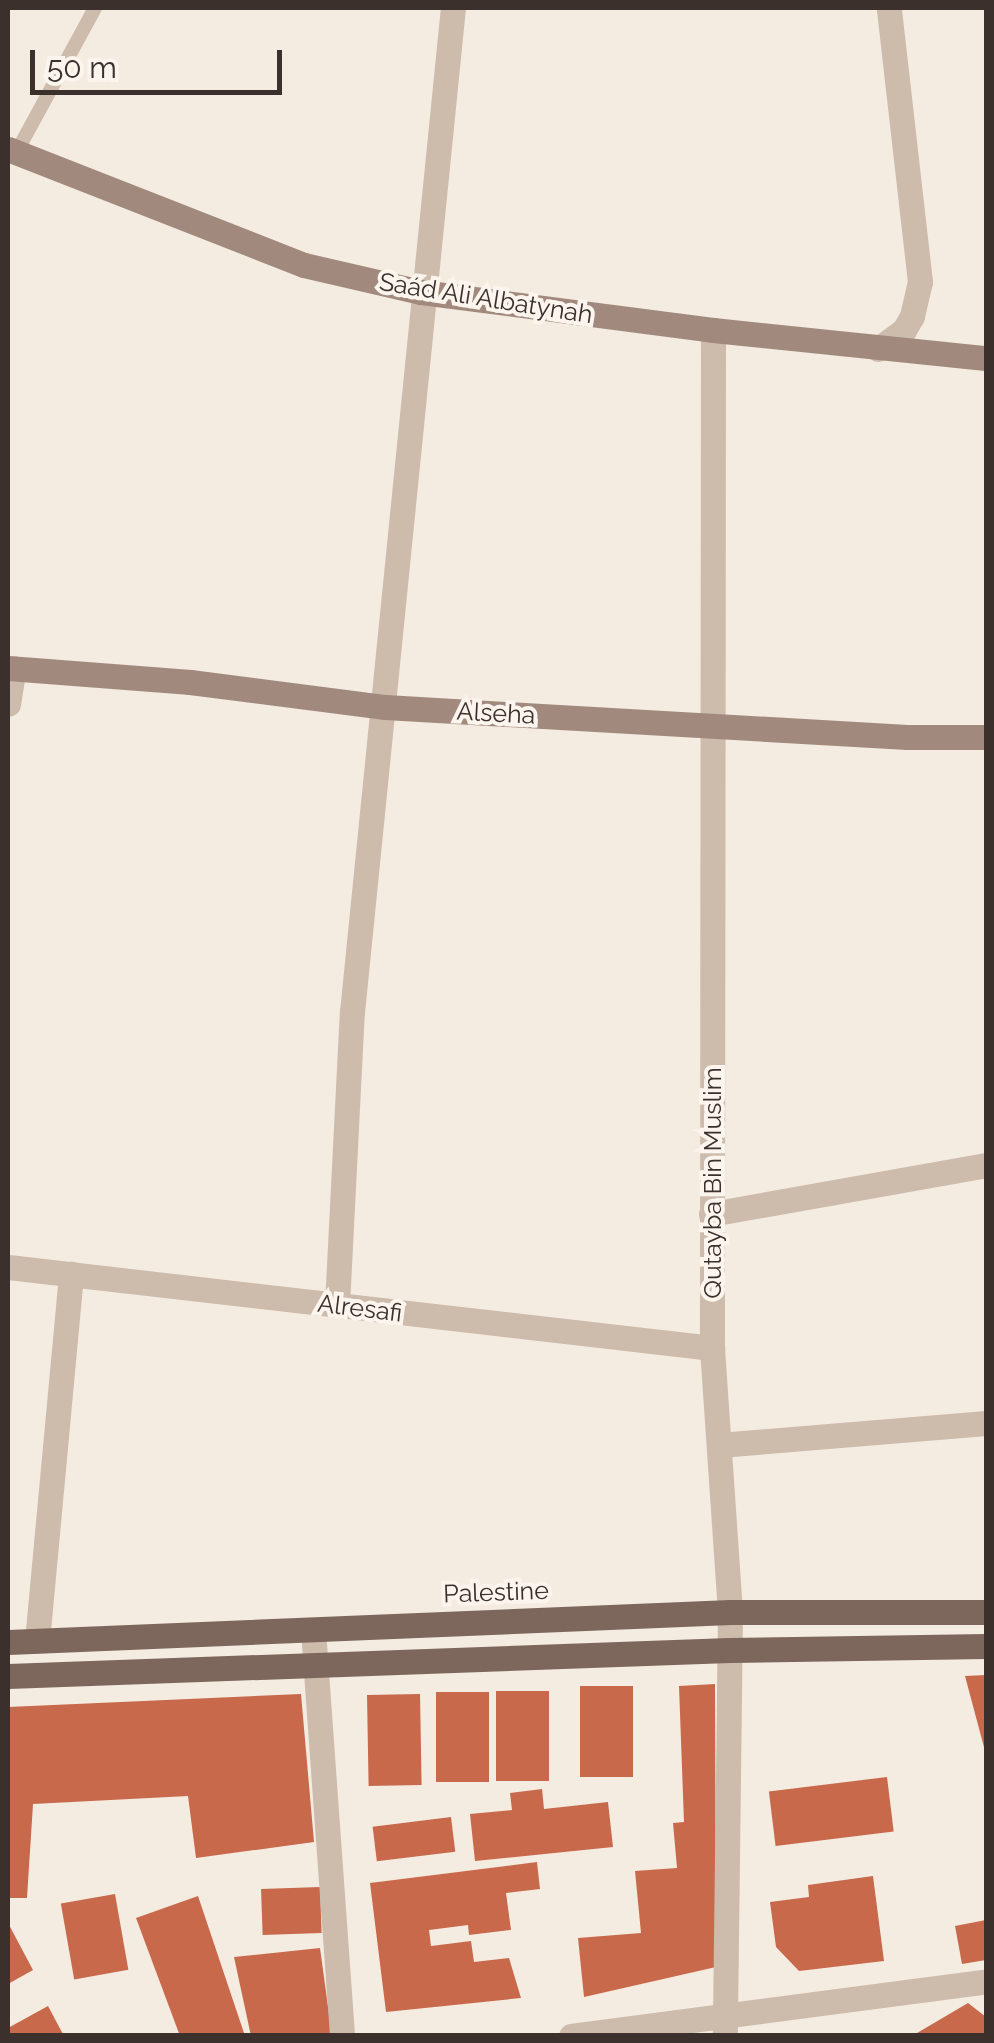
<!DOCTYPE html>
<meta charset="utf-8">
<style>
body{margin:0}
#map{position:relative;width:994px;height:2043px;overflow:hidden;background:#f4ebe1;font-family:Raleway,sans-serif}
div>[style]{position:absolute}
.building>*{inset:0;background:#c8694b;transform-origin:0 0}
.lane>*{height:14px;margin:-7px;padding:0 7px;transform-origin:7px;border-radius:7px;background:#cdbbac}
.street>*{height:25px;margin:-12.5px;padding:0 12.5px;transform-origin:12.5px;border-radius:12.5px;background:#cdbbac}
.secondary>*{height:25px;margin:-12.5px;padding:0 12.5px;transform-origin:12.5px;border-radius:12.5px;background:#a18a7d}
.primary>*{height:25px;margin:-12.5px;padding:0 12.5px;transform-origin:12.5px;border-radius:12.5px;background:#7d675c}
span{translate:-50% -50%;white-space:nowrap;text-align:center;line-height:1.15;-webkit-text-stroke:8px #fbf5ee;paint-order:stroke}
.street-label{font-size:25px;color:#3b302b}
.frame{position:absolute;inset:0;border:10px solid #3b302b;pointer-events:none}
.scale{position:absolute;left:30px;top:50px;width:252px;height:45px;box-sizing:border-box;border:5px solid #3b302b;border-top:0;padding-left:12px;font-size:30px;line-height:35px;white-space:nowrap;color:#3b302b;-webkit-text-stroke:8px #fbf5ee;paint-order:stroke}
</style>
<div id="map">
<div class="building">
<i style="clip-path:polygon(986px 1675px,986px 1751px,985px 1751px,965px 1676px)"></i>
<i style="clip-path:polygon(715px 1684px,716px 1967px,584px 1997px,578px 1938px,641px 1933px,635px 1871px,677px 1868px,673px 1823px,684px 1822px,679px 1686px)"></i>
<i style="left:633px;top:1686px;width:91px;height:53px;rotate:90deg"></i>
<i style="left:496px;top:1691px;width:53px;height:90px"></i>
<i style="left:436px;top:1692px;width:53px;height:90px"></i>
<i style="clip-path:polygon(301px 1694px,314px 1842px,196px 1858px,188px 1796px,33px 1804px,27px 1898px,8px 1898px,8px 1707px)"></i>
<i style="left:420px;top:1694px;width:91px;height:53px;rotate:89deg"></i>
<i style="left:887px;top:1777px;width:55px;height:119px;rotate:83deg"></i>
<i style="clip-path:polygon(542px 1789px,544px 1809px,608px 1802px,613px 1847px,475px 1861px,470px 1814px,512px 1810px,510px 1793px)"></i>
<i style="left:451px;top:1817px;width:35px;height:79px;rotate:83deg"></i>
<i style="clip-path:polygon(537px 1862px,540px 1889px,506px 1893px,511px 1930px,469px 1935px,468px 1925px,429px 1930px,431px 1946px,471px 1941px,474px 1962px,509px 1958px,521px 1998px,386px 2012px,370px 1883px)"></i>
<i style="clip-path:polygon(873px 1876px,884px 1961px,799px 1971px,776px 1947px,770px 1902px,809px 1897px,808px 1885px)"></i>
<i style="left:320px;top:1887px;width:46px;height:59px;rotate:88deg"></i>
<i style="left:115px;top:1894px;width:77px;height:55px;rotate:80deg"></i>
<i style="clip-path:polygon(198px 1896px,245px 2036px,180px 2036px,136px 1918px)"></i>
<i style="clip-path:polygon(986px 1920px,986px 1960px,962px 1964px,955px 1926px)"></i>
<i style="clip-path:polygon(8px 1923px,33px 1970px,8px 1984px)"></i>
<i style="clip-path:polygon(320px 1948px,332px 2036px,251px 2036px,234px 1957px)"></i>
<i style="clip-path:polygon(968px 2003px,986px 2017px,986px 2036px,912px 2036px)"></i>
<i style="clip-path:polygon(48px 2006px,64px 2036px,8px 2036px,8px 2028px)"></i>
</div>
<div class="lane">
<i style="left:16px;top:153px;width:165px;rotate:-61.4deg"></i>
</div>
<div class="street">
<i style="left:713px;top:330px;width:1018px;rotate:90.06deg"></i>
<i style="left:712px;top:1348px;width:265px;rotate:86.1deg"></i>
<i style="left:730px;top:1612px;width:424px;rotate:90.7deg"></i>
<i style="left:878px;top:349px;width:32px;rotate:-36deg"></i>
<i style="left:904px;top:330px;width:16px;rotate:-60deg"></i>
<i style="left:912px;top:316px;width:35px;rotate:-77deg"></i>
<i style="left:920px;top:282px;width:276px;rotate:-96.5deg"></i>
<i style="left:8px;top:704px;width:36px;rotate:-81deg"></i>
<i style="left:711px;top:1214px;width:279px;rotate:-10.1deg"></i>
<i style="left:8px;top:1267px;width:709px;rotate:6.56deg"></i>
<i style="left:337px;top:1305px;width:293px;rotate:-87.1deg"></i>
<i style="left:352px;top:1012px;width:1009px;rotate:-84.26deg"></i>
<i style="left:719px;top:1445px;width:268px;rotate:-4.7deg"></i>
<i style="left:313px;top:1630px;width:407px;rotate:85.9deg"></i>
<i style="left:37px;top:1641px;width:369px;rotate:-84.7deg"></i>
<i style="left:571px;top:2036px;width:419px;rotate:-7.5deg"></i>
</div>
<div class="secondary">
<i style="left:8px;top:149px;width:318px;rotate:21.4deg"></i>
<i style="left:304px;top:265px;width:120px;rotate:13deg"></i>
<i style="left:421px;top:292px;width:294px;rotate:7.4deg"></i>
<i style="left:713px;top:330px;width:274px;rotate:5.9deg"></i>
<i style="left:8px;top:668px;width:183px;rotate:4.4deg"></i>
<i style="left:190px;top:682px;width:197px;rotate:7.3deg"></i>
<i style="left:385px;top:707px;width:523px;rotate:3.29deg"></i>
<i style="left:907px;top:737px;width:79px"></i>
</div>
<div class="primary">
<i style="left:8px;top:1642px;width:723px;rotate:-2.38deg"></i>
<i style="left:730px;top:1612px;width:256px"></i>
<i style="left:8px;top:1676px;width:722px;rotate:-2.06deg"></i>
<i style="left:730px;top:1650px;width:256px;rotate:-0.9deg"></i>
</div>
<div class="street-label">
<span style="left:486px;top:298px;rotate:9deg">Saád Ali Albatynah</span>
<span style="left:496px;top:713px;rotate:3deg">Alseha</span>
<span style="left:712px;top:1183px;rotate:-90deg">Qutayba Bin Muslim</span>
<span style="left:360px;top:1308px;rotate:7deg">Alresafi</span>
<span style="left:496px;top:1592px;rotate:-2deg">Palestine</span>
</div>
<div class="frame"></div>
<div class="scale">50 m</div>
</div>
